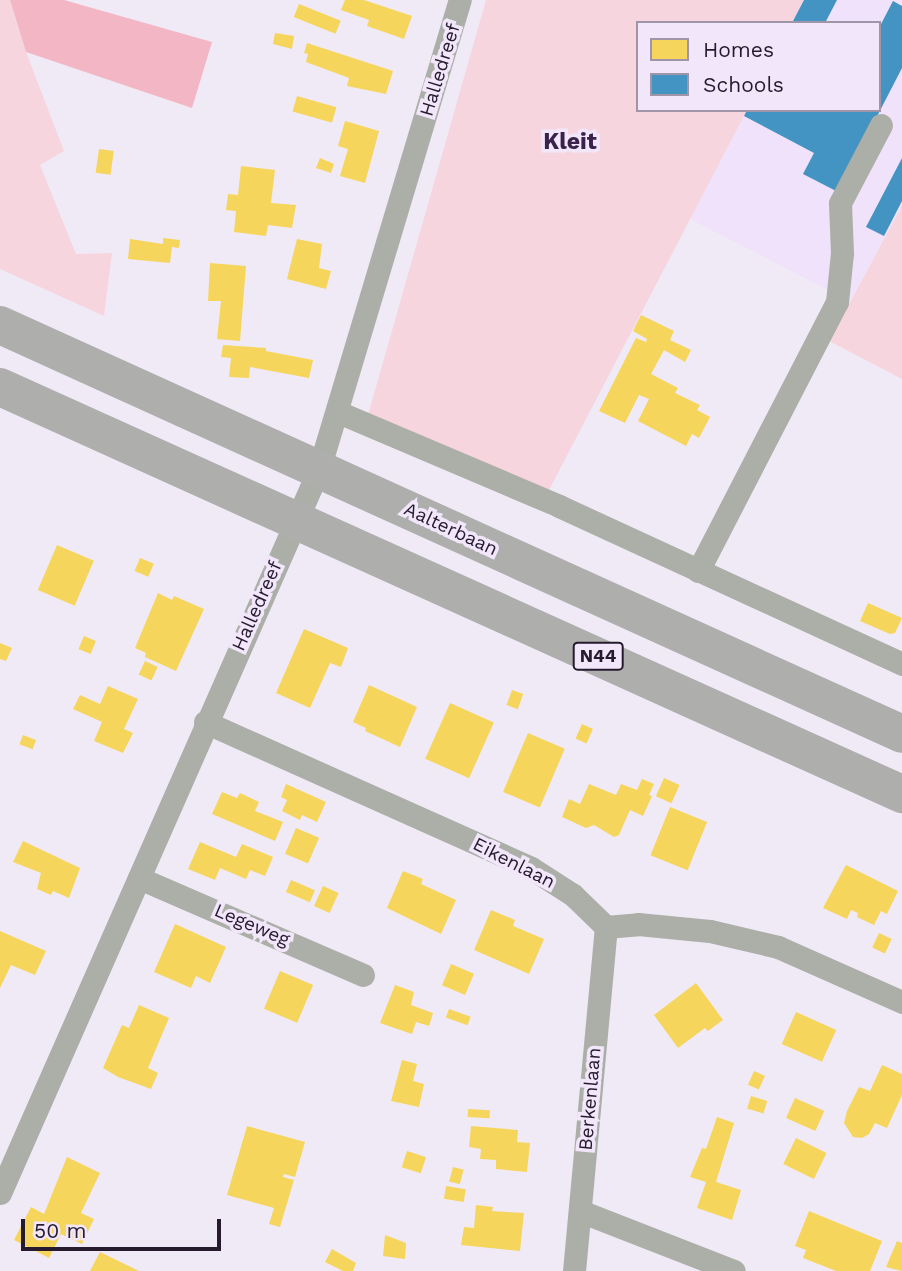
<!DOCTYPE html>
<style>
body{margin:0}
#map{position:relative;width:902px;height:1271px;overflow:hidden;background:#f0eaf6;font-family:"Work Sans",sans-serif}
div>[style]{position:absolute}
.built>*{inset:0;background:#efe2fa}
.green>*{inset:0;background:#f6d5de}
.forest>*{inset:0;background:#f3b6c5}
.homes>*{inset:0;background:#f6d55c;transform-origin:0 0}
.schools>*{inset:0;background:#4393c3}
.street>*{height:23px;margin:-11.5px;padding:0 11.5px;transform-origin:11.5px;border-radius:11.5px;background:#acafa8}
.highway>*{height:38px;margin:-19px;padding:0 19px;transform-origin:19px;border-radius:19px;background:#aeaead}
span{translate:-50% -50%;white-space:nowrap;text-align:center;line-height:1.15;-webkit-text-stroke:7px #f1e6fa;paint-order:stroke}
.shield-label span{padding:2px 5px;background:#f1e6fa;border:2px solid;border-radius:5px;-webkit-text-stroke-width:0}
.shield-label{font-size:18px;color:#261b2e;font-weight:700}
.street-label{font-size:19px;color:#261b2e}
.quarter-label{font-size:23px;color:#3a224a;font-weight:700}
.legend{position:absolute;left:636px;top:21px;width:245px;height:91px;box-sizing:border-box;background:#f1e6fa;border:2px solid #a095a8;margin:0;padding:9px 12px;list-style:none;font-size:21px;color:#261b2e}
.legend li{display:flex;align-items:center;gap:14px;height:35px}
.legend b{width:35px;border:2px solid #a095a8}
.scale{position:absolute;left:21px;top:1219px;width:200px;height:32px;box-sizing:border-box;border:4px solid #261b2e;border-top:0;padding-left:9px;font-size:21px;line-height:24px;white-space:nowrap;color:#261b2e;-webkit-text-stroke:5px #f1e6fa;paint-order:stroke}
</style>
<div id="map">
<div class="built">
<i style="clip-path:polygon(804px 0,902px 0,902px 206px,850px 301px,690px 219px,747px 110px,879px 110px,879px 23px,792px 23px)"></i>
</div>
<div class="green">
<i style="clip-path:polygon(0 0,10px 0,26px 52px,64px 151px,40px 165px,76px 254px,112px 253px,104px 316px,0 269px)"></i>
<i style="clip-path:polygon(486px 0,804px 0,792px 23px,638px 23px,638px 110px,747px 110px,549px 490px,368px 415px)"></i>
<i style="clip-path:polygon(902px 206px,902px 379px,829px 341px)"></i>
</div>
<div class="forest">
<i style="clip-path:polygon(10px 0,64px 0,212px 42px,192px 108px,26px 52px)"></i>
</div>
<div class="homes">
<i style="clip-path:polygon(345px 0,364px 0,412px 16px,404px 39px,367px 26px,369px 20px,341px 10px)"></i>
<i style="left:299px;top:4px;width:45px;height:14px;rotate:22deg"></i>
<i style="clip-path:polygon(275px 33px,294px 36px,292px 49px,273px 44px)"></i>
<i style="clip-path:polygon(307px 43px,393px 71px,386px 94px,347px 86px,349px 78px,306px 62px,308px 54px,304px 53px)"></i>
<i style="left:297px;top:96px;width:41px;height:16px;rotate:16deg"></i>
<i style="clip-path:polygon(345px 121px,379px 131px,365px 183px,340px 176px,348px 149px,338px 146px)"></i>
<i style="left:99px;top:149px;width:15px;height:24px;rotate:8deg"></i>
<i style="clip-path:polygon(320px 158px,334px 164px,331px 173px,316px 168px)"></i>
<i style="clip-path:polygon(241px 166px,275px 170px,271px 203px,296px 205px,292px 228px,268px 225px,266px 236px,234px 232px,236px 211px,226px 210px,228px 194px,238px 195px)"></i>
<i style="clip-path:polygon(163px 238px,180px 240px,179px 248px,172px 247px,170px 263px,128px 259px,130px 239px,163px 244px)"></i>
<i style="clip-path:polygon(297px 239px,322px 244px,319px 268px,331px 271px,326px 289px,287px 279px)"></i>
<i style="clip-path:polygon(210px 263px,246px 266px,240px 341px,217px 339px,221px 301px,208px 301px)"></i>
<i style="clip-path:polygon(641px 315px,674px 331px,670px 340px,691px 350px,685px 362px,664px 350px,651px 374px,678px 388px,675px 393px,700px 405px,697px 410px,710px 417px,699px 438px,692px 434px,686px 446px,638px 421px,649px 399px,639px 395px,625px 423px,599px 411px,636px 338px,646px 342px,647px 339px,633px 331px)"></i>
<i style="clip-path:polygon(223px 345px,266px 348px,266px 351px,313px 360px,309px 378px,250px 367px,249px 378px,229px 377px,231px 358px,221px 357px)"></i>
<i style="left:57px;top:545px;width:40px;height:49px;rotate:23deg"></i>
<i style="left:140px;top:558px;width:15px;height:14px;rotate:23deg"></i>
<i style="clip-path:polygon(158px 593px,172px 600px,174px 596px,204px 609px,176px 671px,145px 657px,146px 653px,135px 648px)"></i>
<i style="clip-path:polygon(868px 603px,902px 618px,895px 633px,890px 634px,860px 621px)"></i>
<i style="clip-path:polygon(304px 629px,348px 648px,341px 667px,330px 663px,310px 708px,276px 693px)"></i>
<i style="left:84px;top:636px;width:13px;height:14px;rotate:23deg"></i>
<i style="clip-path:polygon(0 643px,12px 648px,6px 661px,0 659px)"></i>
<i style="left:145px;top:661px;width:14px;height:15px;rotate:25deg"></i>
<i style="clip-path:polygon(369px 685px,417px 707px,400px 747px,365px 731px,366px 728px,353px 722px)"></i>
<i style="clip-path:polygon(108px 686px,138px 699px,124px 729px,133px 733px,123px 753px,94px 741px,102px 722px,73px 709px,80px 695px,100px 704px)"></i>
<i style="left:512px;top:690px;width:12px;height:16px;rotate:20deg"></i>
<i style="left:450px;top:703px;width:48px;height:61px;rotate:24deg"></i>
<i style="left:582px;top:724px;width:12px;height:16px;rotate:24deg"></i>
<i style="left:528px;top:733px;width:40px;height:64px;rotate:23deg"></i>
<i style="left:23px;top:735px;width:14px;height:10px;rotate:21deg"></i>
<i style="left:664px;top:778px;width:17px;height:20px;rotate:24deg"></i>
<i style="clip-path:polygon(642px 779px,654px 784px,649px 795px,652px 796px,643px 816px,630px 810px,619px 835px,614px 837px,594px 825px,586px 828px,562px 817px,569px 799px,580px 804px,589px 784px,616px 795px,621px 784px,637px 790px)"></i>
<i style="clip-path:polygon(286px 784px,326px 802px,317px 822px,302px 815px,300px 820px,282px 811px,287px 800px,281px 797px)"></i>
<i style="clip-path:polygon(222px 792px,237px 798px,240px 793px,259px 802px,255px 811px,283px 822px,275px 841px,212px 814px)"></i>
<i style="left:670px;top:807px;width:40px;height:52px;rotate:22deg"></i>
<i style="left:296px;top:828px;width:25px;height:28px;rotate:23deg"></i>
<i style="clip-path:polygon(23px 841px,80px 868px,69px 898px,53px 891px,51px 895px,37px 889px,41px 873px,13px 862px)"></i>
<i style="clip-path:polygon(200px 842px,236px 857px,242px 844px,273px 857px,265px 876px,250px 870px,246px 879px,220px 868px,215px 880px,188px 869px)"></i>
<i style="clip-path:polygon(846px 865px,898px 891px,887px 914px,881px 911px,874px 925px,857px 917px,858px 913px,851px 910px,847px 919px,823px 908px)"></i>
<i style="clip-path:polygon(403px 871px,423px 879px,421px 884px,456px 900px,441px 934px,387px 908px)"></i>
<i style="left:291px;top:880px;width:26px;height:13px;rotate:23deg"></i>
<i style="left:323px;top:886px;width:17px;height:22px;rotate:24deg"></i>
<i style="clip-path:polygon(491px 910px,515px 920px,513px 926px,544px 939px,529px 974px,474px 950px)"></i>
<i style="clip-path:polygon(175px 924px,226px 947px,210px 983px,196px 976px,191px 988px,154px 972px)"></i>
<i style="clip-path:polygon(0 931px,46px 951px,35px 975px,11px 965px,0 988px)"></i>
<i style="left:879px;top:933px;width:14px;height:16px;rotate:25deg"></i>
<i style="left:451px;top:964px;width:25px;height:23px;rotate:23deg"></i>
<i style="left:280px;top:971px;width:36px;height:41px;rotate:23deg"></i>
<i style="clip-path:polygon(696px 983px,723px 1020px,708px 1031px,705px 1028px,678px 1048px,654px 1015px)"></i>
<i style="clip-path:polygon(395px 985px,414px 992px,411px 1005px,433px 1013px,429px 1026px,416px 1022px,412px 1034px,380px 1023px)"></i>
<i style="clip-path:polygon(139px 1005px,169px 1018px,148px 1068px,158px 1073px,151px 1089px,118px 1077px,103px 1068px,122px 1025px,129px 1028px)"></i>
<i style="left:449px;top:1009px;width:23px;height:9px;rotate:20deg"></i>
<i style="left:796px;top:1012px;width:44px;height:35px;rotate:24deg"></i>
<i style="clip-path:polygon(402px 1060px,417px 1064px,413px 1081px,424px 1084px,419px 1107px,391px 1101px)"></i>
<i style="clip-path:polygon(882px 1065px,902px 1074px,902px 1095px,887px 1128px,875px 1123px,869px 1134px,862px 1138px,853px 1137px,844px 1123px,847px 1111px,859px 1087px,870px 1091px)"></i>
<i style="left:754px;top:1071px;width:12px;height:15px;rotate:24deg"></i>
<i style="left:751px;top:1096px;width:17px;height:13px;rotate:17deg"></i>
<i style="left:795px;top:1098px;width:32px;height:22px;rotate:24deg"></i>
<i style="left:468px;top:1109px;width:22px;height:8px;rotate:3deg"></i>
<i style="clip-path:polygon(717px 1117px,734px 1123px,716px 1182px,741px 1190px,732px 1220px,697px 1208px,706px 1182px,690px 1177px,702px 1148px,706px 1149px)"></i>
<i style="clip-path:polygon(247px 1126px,305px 1142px,295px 1177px,284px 1174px,283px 1177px,294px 1180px,280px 1227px,269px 1224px,274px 1208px,227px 1195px)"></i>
<i style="clip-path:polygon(471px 1126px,518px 1130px,517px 1142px,530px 1143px,527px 1172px,496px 1169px,496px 1160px,480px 1159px,481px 1149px,469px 1147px)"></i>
<i style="left:796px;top:1138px;width:34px;height:29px;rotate:26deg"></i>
<i style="left:407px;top:1151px;width:20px;height:17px;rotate:18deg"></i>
<i style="clip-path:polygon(67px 1157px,100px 1173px,81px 1213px,94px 1219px,82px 1244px,61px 1234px,49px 1258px,14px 1240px,31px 1207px,44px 1214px)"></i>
<i style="left:453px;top:1167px;width:11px;height:15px;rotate:15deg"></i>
<i style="left:446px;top:1186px;width:20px;height:13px;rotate:9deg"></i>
<i style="clip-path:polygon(476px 1205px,493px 1207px,492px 1211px,524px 1213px,520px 1251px,461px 1245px,464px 1227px,474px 1228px)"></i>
<i style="clip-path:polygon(809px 1211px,882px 1241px,870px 1271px,836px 1271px,803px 1258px,806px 1250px,795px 1246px)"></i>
<i style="clip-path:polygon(385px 1235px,406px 1243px,405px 1259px,383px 1256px)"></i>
<i style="clip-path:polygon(897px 1241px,902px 1243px,902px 1271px,886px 1267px)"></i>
<i style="clip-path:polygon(332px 1249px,356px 1263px,353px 1271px,343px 1271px,325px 1262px)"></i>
<i style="clip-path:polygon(100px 1252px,139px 1271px,90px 1271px)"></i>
</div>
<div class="schools">
<i style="clip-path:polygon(804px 0,837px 0,825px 23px,792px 23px)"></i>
<i style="clip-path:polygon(893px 1px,902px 6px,902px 68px,838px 192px,803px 174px,814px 153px,744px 116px,747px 110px,879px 110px,879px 28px)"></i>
<i style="clip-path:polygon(902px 158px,902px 201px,884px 236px,866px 227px)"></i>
</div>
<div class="street">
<i style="left:338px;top:412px;width:240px;rotate:23deg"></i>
<i style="left:559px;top:506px;width:378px;rotate:24.7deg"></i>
<i style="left:698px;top:571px;width:303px;rotate:-62.7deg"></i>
<i style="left:837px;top:302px;width:49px;rotate:-84.2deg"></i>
<i style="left:842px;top:253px;width:50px;rotate:-92.3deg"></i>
<i style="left:840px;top:203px;width:88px;rotate:-62.3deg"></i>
<i style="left:205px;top:722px;width:357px;rotate:24.1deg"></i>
<i style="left:531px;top:868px;width:50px;rotate:32.7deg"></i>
<i style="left:573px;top:895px;width:46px;rotate:44.1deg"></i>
<i style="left:606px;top:927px;width:32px;rotate:-5deg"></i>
<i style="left:638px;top:924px;width:72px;rotate:5.6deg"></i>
<i style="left:710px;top:931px;width:70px;rotate:13.2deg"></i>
<i style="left:778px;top:947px;width:136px;rotate:23.9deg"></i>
<i style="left:139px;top:878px;width:244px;rotate:23.4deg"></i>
<i style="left:0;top:1193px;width:791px;rotate:-66.22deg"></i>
<i style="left:319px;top:469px;width:490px;rotate:-73.3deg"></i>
<i style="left:580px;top:1211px;width:165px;rotate:21.3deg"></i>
<i style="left:574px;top:1271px;width:345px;rotate:-84.7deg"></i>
</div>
<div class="highway">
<i style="left:0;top:325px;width:990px;rotate:24.39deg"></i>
<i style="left:0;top:387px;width:990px;rotate:24.29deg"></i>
</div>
<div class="shield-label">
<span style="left:598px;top:656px">N44</span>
</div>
<div class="street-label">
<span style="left:440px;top:70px;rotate:-73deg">Halledreef</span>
<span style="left:451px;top:529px;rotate:25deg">Aalterbaan</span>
<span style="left:257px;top:606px;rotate:-66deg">Halledreef</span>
<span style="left:514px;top:863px;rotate:27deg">Eikenlaan</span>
<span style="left:252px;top:925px;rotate:23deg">Legeweg</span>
<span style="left:590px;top:1099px;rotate:-85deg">Berkenlaan</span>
</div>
<div class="quarter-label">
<span style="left:570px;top:142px">Kleit</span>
</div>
<ul class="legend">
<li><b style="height:19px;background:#f6d55c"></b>Homes</li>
<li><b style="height:19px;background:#4393c3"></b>Schools</li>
</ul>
<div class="scale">50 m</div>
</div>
